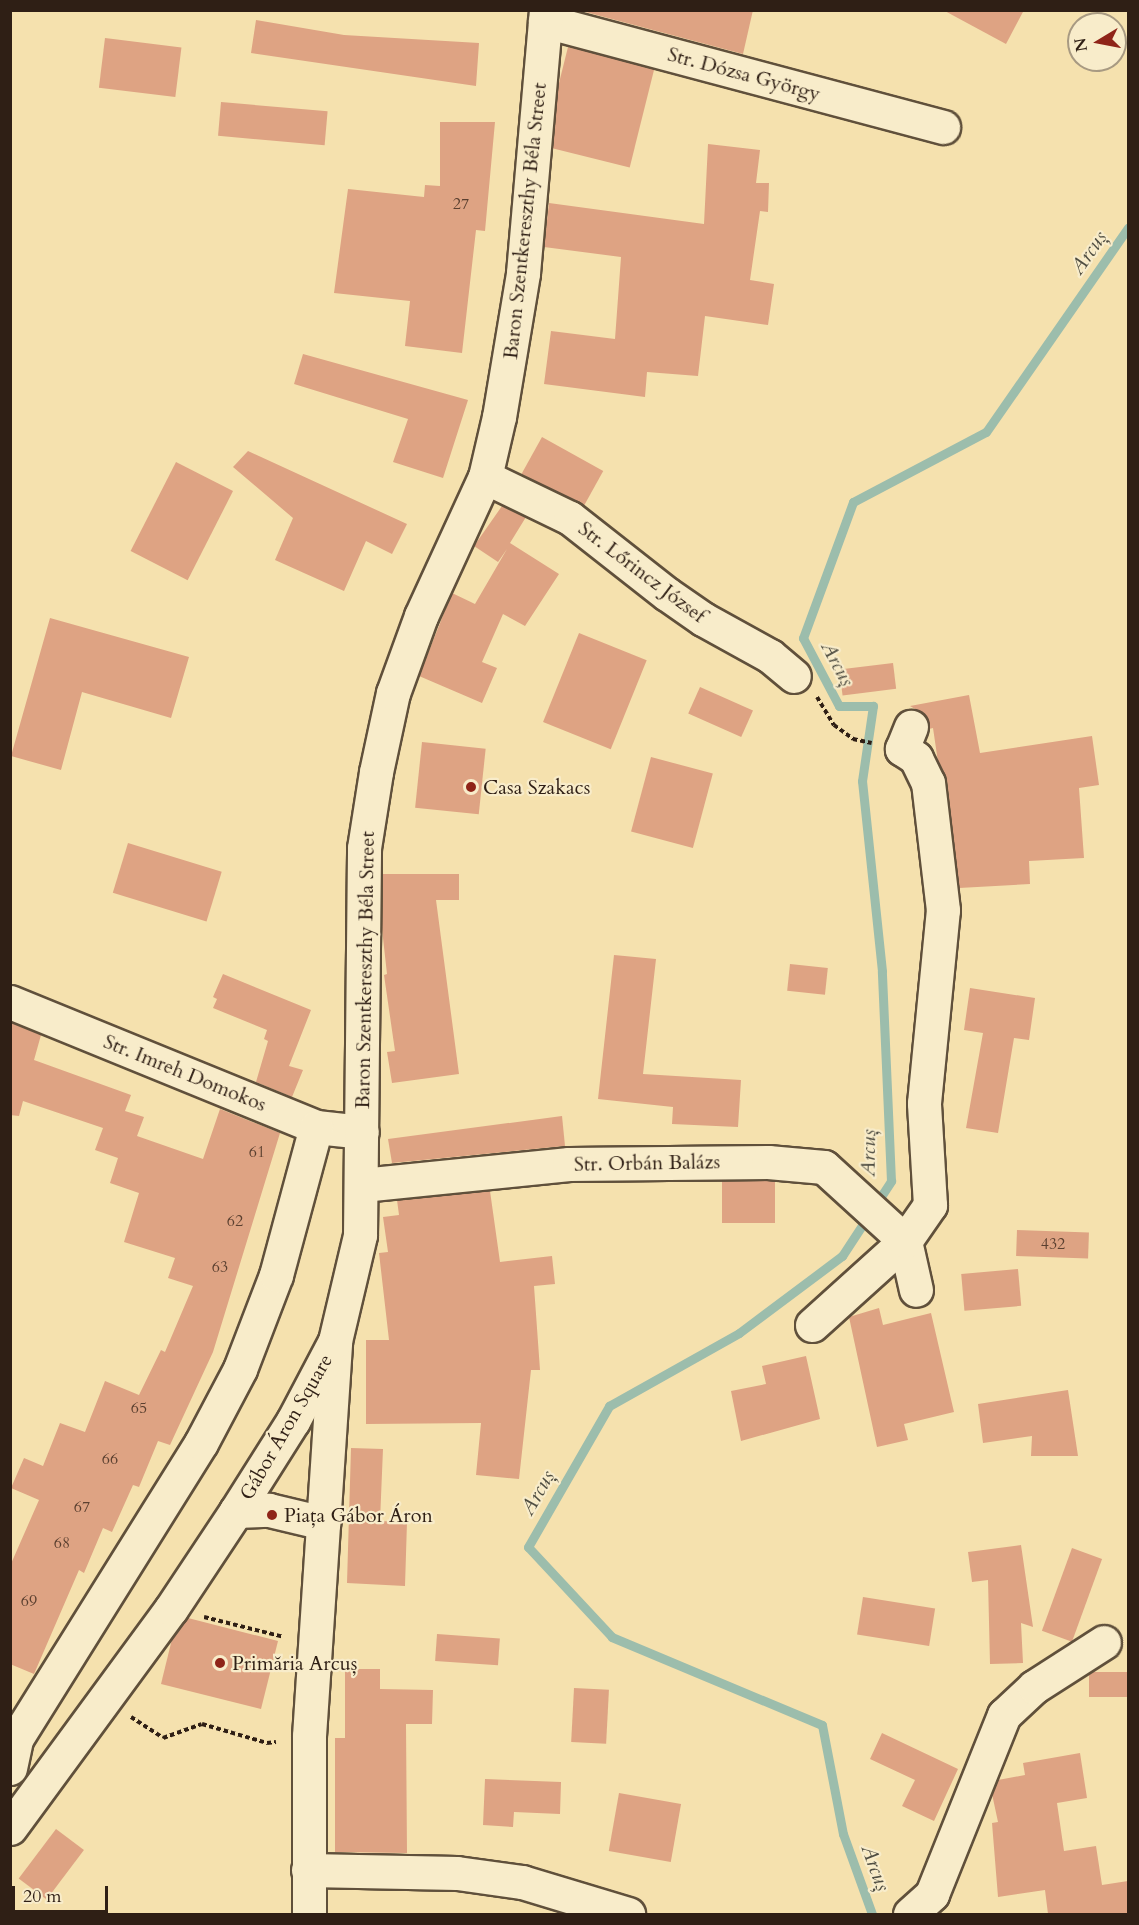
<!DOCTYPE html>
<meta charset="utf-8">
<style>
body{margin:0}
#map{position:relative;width:1139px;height:1925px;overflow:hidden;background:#f5e1ae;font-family:Cardo,serif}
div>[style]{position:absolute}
.stream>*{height:9px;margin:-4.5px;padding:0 4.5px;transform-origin:4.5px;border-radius:4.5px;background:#9cbdac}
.building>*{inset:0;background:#dea383;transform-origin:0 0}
.path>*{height:4px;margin-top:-2px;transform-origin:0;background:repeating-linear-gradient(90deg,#2f1f15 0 4.5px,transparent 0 7.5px)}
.roads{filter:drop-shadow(2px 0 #60503b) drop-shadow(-2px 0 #60503b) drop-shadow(0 2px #60503b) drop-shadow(0 -2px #60503b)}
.minor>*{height:33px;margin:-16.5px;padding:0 16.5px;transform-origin:16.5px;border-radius:16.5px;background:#f8ecca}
.tertiary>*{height:33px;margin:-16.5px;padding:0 16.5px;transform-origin:16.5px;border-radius:16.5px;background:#f8ecca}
.dots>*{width:16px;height:16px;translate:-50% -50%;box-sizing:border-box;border:3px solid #f8ecca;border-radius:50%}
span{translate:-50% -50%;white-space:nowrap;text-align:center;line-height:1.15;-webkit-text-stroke:4.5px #f8ecca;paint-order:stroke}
.number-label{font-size:16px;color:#5b4030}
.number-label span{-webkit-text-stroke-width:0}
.street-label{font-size:20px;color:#2f1f15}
.poi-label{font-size:20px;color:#2f1f15}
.left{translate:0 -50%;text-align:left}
.water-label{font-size:21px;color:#504e42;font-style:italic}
.frame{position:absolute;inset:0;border:12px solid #2f1f15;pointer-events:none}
.north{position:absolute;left:1067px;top:12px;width:60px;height:60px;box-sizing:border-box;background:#f8ecca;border:2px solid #a89a82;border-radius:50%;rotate:260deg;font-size:16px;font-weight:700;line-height:24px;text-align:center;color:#2f1f15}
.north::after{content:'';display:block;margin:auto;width:21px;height:27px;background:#8f2418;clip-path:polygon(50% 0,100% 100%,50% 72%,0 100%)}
.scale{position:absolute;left:12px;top:1886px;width:96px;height:27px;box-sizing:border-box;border:3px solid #2f1f15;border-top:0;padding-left:8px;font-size:18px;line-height:21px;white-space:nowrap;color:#2f1f15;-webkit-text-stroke:4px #f8ecca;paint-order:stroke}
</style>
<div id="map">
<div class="stream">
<i style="left:872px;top:1914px;width:85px;rotate:-109.9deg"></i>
<i style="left:843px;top:1834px;width:111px;rotate:-100.9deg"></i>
<i style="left:822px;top:1725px;width:228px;rotate:-157.3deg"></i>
<i style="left:612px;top:1637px;width:123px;rotate:-133deg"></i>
<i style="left:528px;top:1547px;width:163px;rotate:-60.1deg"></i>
<i style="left:609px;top:1406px;width:149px;rotate:-29.3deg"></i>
<i style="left:739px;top:1333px;width:129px;rotate:-36.8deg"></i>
<i style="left:842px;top:1256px;width:90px;rotate:-56.8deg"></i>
<i style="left:891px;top:1181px;width:210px;rotate:-92.5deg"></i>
<i style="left:882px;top:971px;width:191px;rotate:-96deg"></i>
<i style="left:862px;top:781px;width:76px;rotate:-81.7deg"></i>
<i style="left:873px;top:706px;width:34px;rotate:180deg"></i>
<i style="left:839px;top:706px;width:77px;rotate:-117.9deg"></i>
<i style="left:803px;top:638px;width:145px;rotate:-69.8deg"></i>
<i style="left:853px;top:502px;width:150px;rotate:-27.8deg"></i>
<i style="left:986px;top:432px;width:249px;rotate:-55.2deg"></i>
</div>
<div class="building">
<i style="clip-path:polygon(578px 10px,753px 10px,743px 54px)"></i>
<i style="clip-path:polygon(943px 10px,1024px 10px,1006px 44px)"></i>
<i style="clip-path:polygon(256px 20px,344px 35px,479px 43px,476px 86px,251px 53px)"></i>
<i style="left:105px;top:38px;width:77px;height:50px;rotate:7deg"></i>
<i style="left:568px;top:47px;width:89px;height:102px;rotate:14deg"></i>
<i style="left:221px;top:102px;width:107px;height:34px;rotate:5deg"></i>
<i style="clip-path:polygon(440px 122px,495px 122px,485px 231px,476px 230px,462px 353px,405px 346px,410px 301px,334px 293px,348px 189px,424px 197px,425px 185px,440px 186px)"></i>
<i style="clip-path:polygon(708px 144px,760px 150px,756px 183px,769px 183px,768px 212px,760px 211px,750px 280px,774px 284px,768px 325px,705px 316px,698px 376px,647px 372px,645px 397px,544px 384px,551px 331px,615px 339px,621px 257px,544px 247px,549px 203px,704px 224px)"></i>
<i style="clip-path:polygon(303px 354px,468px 400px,443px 478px,393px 462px,408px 419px,294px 384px)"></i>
<i style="left:542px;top:437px;width:70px;height:42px;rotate:29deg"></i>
<i style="clip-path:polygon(248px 451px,407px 524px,392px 554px,366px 541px,344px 591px,275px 560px,293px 518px,233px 467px)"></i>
<i style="left:176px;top:462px;width:64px;height:100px;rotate:27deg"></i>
<i style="clip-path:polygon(502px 506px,526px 517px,510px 543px,559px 574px,525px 626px,503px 614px,482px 662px,497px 668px,482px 703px,419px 676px,452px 593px,475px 604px,507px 549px,498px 562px,474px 546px)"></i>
<i style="clip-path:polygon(50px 618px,189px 657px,171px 718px,82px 692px,61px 770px,11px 756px)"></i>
<i style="left:579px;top:633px;width:73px;height:96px;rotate:22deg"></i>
<i style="left:893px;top:663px;width:26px;height:54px;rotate:83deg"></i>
<i style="left:700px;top:687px;width:58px;height:29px;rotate:24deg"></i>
<i style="clip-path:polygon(969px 695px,980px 753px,1092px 736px,1099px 785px,1079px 788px,1084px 858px,1029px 861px,1030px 884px,959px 888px,947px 781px,938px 762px,933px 728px,929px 729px,925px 715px,910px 706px)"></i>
<i style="left:422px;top:742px;width:64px;height:66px;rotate:6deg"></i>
<i style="left:651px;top:757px;width:64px;height:77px;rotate:15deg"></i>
<i style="left:128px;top:843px;width:98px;height:52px;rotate:17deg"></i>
<i style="clip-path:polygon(382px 874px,459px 874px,459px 900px,436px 900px,459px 1074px,392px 1083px,387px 1052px,395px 1051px,384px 975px,387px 974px,382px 929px)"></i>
<i style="clip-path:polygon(614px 955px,656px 959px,643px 1074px,741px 1080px,738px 1127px,672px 1124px,673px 1107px,598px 1099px)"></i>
<i style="left:790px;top:964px;width:38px;height:27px;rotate:6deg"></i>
<i style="clip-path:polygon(223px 974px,311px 1010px,289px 1066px,303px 1070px,292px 1097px,256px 1082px,268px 1041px,264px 1039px,267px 1030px,213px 1008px,217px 999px,213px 997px)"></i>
<i style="clip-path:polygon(970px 988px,1035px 998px,1029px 1040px,1014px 1038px,998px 1133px,966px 1128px,983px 1033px,964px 1030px)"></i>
<i style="clip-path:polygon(10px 1022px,41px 1035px,34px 1060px,131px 1095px,125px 1111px,144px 1117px,137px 1136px,203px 1159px,220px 1109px,280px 1133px,213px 1352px,170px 1445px,158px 1441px,139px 1487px,133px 1485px,112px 1532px,103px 1528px,84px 1573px,79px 1570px,34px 1674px,10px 1664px,10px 1566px,39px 1500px,11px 1488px,24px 1458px,43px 1466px,60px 1423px,85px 1432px,105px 1381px,139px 1395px,161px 1350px,165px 1352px,193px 1286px,168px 1278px,175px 1258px,124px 1242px,139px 1193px,110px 1183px,118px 1158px,95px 1150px,103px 1128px,23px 1101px,19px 1116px,10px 1115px)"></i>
<i style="clip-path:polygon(562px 1116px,565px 1146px,392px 1163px,388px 1139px)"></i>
<i style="left:722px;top:1181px;width:53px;height:42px"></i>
<i style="clip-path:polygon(490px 1191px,500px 1262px,552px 1256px,555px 1284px,534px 1286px,540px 1370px,531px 1370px,519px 1479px,476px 1475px,481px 1423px,366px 1424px,366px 1340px,389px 1340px,379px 1253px,388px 1252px,383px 1217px,399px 1215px,397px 1200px)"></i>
<i style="left:1017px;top:1230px;width:72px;height:26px;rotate:2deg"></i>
<i style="left:1018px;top:1269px;width:37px;height:57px;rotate:85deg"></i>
<i style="clip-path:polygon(879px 1308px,883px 1325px,931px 1313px,954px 1412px,904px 1424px,908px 1440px,877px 1447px,849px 1317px)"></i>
<i style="clip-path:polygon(806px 1356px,820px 1419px,741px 1441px,731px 1391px,766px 1384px,762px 1366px)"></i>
<i style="clip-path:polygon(1068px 1390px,1078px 1456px,1031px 1456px,1032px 1436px,983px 1443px,978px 1404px)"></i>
<i style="clip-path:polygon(351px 1448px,383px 1449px,380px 1521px,407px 1522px,405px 1586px,347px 1583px)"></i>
<i style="clip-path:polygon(1021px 1545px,1033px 1627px,1021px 1623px,1023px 1663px,990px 1664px,988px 1580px,972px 1582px,968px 1552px)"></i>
<i style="left:1072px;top:1548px;width:32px;height:88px;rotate:20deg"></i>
<i style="left:863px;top:1597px;width:73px;height:38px;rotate:9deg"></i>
<i style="clip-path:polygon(188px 1618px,278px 1641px,261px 1709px,161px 1684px,172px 1639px)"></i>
<i style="left:437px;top:1634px;width:63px;height:27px;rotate:4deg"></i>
<i style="clip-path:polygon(345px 1669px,380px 1669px,380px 1689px,433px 1690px,432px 1724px,406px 1724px,407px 1853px,335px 1852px,335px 1738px,345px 1738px)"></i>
<i style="left:1128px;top:1672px;width:25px;height:39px;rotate:90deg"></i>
<i style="left:574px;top:1688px;width:35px;height:54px;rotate:3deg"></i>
<i style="clip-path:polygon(882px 1733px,958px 1769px,934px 1821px,902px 1806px,915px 1780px,870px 1759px)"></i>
<i style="clip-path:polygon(1080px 1753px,1087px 1798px,1057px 1803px,1064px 1851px,1096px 1846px,1102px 1885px,1128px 1881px,1128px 1914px,1048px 1914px,1045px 1890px,998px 1897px,992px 1823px,998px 1822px,992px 1794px,998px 1780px,1025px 1775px,1023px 1763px)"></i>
<i style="clip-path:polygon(485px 1779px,561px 1782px,560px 1814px,514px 1812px,513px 1827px,483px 1825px)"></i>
<i style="left:619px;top:1793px;width:63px;height:59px;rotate:10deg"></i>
<i style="left:56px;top:1829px;width:35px;height:62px;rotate:37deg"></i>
</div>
<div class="path">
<i style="left:817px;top:697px;width:33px;rotate:59deg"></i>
<i style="left:834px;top:725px;width:24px;rotate:36deg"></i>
<i style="left:853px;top:739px;width:19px;rotate:12deg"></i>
<i style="left:204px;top:1617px;width:82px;rotate:14deg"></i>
<i style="left:131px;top:1717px;width:38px;rotate:33deg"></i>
<i style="left:163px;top:1738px;width:41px;rotate:-19.7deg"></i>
<i style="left:202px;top:1724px;width:68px;rotate:16.3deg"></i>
<i style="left:267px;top:1743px;width:9px;rotate:-6deg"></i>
</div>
<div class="roads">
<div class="minor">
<i style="left:545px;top:21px;width:412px;rotate:14.9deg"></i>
<i style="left:485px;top:477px;width:94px;rotate:25.8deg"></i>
<i style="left:570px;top:518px;width:123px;rotate:38.1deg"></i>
<i style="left:667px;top:594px;width:44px;rotate:34.8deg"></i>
<i style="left:703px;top:619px;width:77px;rotate:28.9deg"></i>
<i style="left:770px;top:656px;width:31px;rotate:40deg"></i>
<i style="left:10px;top:1002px;width:331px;rotate:22.2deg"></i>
<i style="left:316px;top:1127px;width:46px;rotate:6.2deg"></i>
<i style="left:362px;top:1185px;width:208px;rotate:-5.8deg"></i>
<i style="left:569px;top:1164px;width:199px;rotate:-0.6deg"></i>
<i style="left:768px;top:1162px;width:56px;rotate:5.1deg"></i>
<i style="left:824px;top:1167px;width:110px;rotate:42.4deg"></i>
<i style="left:905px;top:1241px;width:50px;rotate:77.3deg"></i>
<i style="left:812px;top:1325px;width:125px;rotate:-42.1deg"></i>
<i style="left:905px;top:1241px;width:44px;rotate:-55.2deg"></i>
<i style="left:930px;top:1205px;width:102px;rotate:-93.4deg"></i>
<i style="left:924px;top:1103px;width:194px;rotate:-84.4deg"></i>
<i style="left:943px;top:910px;width:128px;rotate:-96.7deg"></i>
<i style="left:928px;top:783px;width:28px;rotate:-116deg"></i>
<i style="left:916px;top:758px;width:17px;rotate:-147deg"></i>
<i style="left:902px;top:749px;width:24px;rotate:-68deg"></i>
<i style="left:236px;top:1511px;width:33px;rotate:-2deg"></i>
<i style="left:269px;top:1510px;width:56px;rotate:13.5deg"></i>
<i style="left:10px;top:1768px;width:30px;rotate:-78deg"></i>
<i style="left:16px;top:1739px;width:349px;rotate:-58deg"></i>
<i style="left:201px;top:1443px;width:84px;rotate:-62.2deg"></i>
<i style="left:240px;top:1369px;width:101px;rotate:-69deg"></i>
<i style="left:276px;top:1275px;width:153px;rotate:-74.9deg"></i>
<i style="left:308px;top:1870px;width:149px;rotate:1.2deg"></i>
<i style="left:457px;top:1873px;width:66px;rotate:7.9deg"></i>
<i style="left:522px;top:1882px;width:111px;rotate:16.8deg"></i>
<i style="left:309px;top:1914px;width:178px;rotate:-90deg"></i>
<i style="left:309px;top:1736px;width:396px;rotate:-86.2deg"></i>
<i style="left:910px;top:1914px;width:30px;rotate:-42deg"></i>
<i style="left:932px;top:1894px;width:193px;rotate:-68.1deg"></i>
<i style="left:1004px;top:1715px;width:41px;rotate:-43deg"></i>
<i style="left:1034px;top:1687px;width:83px;rotate:-32.7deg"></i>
</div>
<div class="tertiary">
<i style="left:10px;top:1828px;width:272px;rotate:-53.7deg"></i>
<i style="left:171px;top:1609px;width:118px;rotate:-56.4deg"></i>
<i style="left:236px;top:1511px;width:107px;rotate:-57.7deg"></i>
<i style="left:293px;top:1421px;width:90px;rotate:-62.3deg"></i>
<i style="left:335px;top:1341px;width:109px;rotate:-76.7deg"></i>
<i style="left:360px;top:1235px;width:387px;rotate:-89.4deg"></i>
<i style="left:364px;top:848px;width:77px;rotate:-81deg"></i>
<i style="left:376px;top:772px;width:81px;rotate:-77.9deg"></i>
<i style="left:393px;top:693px;width:82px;rotate:-70deg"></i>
<i style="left:421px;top:616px;width:153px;rotate:-65.3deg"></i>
<i style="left:485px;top:477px;width:62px;rotate:-76.9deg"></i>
<i style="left:499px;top:417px;width:146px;rotate:-80.5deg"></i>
<i style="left:523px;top:273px;width:264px;rotate:-85deg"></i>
</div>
</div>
<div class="dots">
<i style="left:471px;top:787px;background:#8f2418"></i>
<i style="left:272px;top:1515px;background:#8f2418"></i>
<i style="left:220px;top:1663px;background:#8f2418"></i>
</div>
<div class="number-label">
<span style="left:461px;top:204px">27</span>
<span style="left:257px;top:1152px">61</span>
<span style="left:235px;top:1221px">62</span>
<span style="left:1053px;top:1244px">432</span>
<span style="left:220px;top:1267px">63</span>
<span style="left:139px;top:1408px">65</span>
<span style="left:110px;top:1459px">66</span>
<span style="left:82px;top:1507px">67</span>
<span style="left:62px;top:1543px">68</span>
<span style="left:29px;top:1601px">69</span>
</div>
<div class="street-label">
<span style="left:744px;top:74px;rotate:15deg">Str. Dózsa György</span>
<span style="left:525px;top:221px;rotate:-84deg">Baron Szentkereszthy Béla Street</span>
<span style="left:642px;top:572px;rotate:37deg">Str. Lőrincz József</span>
<span style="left:365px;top:970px;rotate:-89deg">Baron Szentkereszthy Béla Street</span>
<span style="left:185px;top:1073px;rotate:22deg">Str. Imreh Domokos</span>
<span style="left:647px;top:1163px;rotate:-1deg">Str. Orbán Balázs</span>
<span style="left:286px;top:1427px;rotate:-60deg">Gábor Áron Square</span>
</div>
<div class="poi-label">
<span class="left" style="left:483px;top:787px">Casa Szakacs</span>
<span class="left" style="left:284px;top:1515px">Piața Gábor Áron</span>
<span class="left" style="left:232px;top:1663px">Primăria Arcuș</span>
</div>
<div class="water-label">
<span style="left:1089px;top:253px;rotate:-55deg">Arcuș</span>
<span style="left:837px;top:664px;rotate:62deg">Arcuș</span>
<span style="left:869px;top:1153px;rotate:-89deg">Arcuș</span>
<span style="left:538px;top:1493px;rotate:-60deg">Arcuș</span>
<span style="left:875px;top:1868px;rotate:70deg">Arcuș</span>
</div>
<div class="frame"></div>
<div class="north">N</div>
<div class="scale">20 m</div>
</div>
